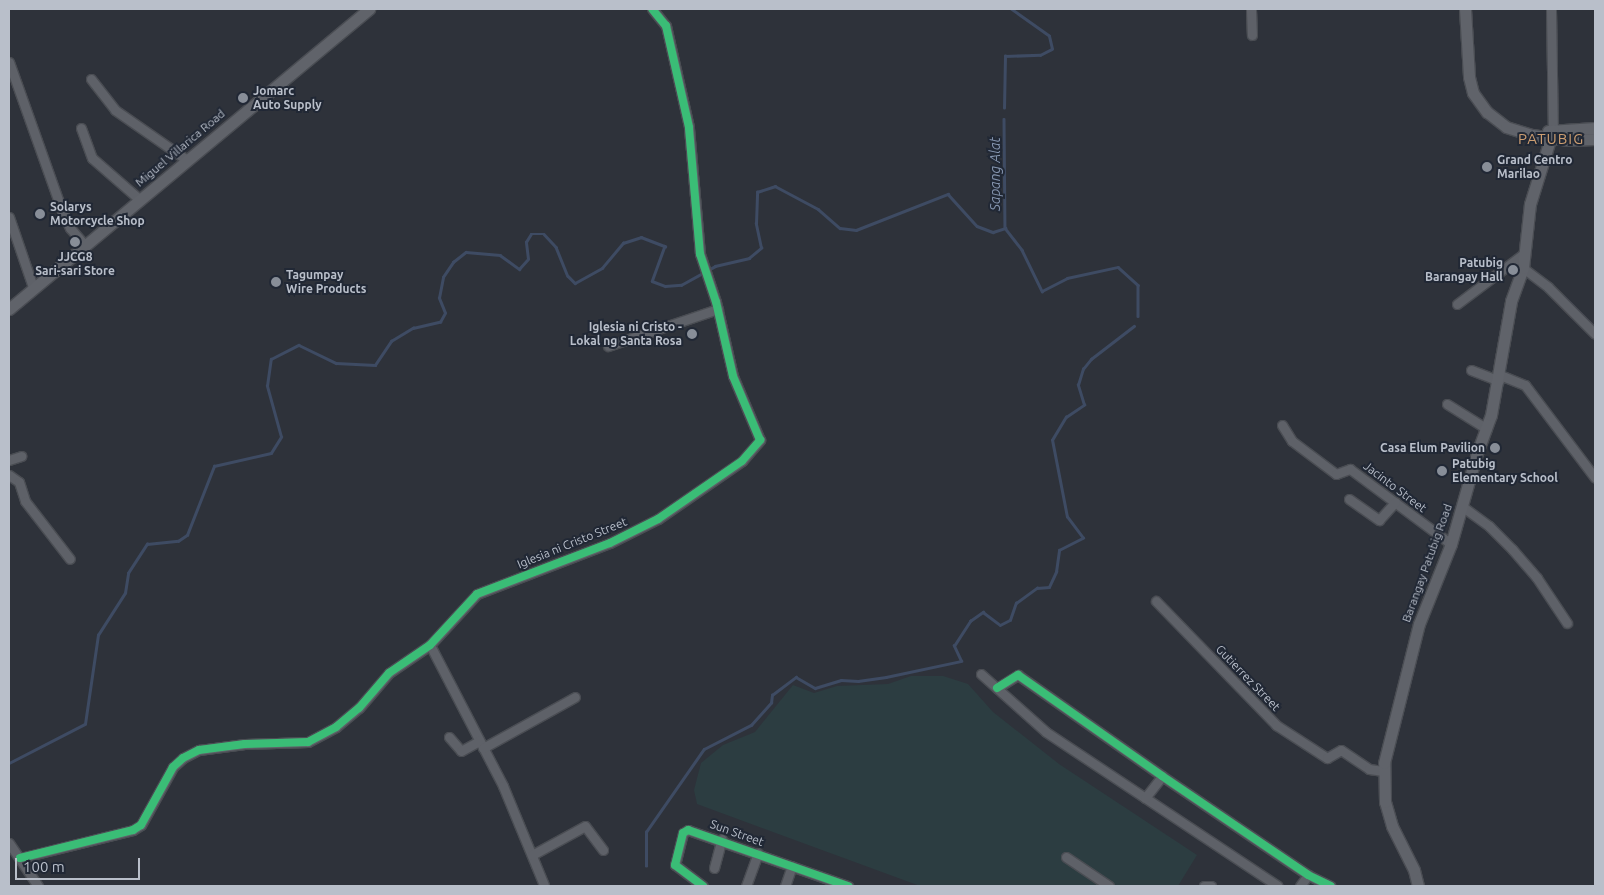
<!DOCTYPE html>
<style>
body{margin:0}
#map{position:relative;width:1604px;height:895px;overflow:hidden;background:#2e323a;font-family:Ubuntu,sans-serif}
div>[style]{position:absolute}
.green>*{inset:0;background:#2c3d41}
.stream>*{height:2.5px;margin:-1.25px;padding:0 1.25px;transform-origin:1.25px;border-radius:1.25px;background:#3e4b63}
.roads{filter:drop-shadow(1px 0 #4a4d53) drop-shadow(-1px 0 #4a4d53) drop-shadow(0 1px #4a4d53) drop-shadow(0 -1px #4a4d53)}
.minor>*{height:9px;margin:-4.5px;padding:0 4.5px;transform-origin:4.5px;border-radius:4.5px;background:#5e6168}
.major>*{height:11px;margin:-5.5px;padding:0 5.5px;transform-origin:5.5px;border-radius:5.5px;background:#60636a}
.cycleway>*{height:8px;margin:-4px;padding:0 4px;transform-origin:4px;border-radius:4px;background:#3abd76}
.dots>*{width:14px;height:14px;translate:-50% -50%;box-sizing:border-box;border:2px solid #212835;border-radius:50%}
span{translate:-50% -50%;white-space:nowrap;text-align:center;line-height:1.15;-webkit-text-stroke:4px #212835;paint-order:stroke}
.poi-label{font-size:12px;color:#b9bfca;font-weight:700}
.left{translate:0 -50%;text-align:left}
.right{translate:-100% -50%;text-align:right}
.street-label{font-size:12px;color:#b9bfca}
.water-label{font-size:14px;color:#8494ae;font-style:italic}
.quarter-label{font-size:15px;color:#cd9e71;letter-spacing:1px}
.frame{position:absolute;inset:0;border:10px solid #b9bfca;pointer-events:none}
.scale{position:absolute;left:15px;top:858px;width:125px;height:22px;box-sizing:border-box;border:2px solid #b9bfca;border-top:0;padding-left:6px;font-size:15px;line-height:18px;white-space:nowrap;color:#b9bfca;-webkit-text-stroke:4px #212835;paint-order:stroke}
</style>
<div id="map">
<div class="green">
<i style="clip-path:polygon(911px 676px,943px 676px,968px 684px,993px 712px,1059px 764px,1197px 855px,1178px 886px,920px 886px,697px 804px,694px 790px,701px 763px,723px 745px,755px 732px,793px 685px,814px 693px,837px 686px,888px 684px)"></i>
</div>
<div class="stream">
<i style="left:1004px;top:108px;width:52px;rotate:-88.9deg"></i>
<i style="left:1005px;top:56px;width:35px;rotate:-2deg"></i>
<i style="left:1040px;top:55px;width:13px;rotate:-27deg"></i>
<i style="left:1052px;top:49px;width:13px;rotate:-103deg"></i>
<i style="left:1049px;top:36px;width:47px;rotate:-144.6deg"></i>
<i style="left:1004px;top:119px;width:109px;rotate:89.5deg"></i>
<i style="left:1005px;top:228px;width:28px;rotate:52deg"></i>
<i style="left:1022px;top:250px;width:46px;rotate:64deg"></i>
<i style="left:1042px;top:291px;width:28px;rotate:-27deg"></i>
<i style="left:1067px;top:278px;width:52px;rotate:-12.2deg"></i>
<i style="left:1118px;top:267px;width:27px;rotate:42deg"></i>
<i style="left:1138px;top:285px;width:31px;rotate:90deg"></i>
<i style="left:9px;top:763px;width:85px;rotate:-27.2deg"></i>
<i style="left:85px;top:724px;width:90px;rotate:-81.7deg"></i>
<i style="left:98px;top:635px;width:50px;rotate:-57.3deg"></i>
<i style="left:125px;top:593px;width:20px;rotate:-81deg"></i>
<i style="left:128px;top:573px;width:35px;rotate:-57deg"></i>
<i style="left:147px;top:544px;width:31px;rotate:-6deg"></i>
<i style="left:178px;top:541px;width:11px;rotate:-34deg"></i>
<i style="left:187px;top:535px;width:74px;rotate:-68.6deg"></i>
<i style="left:214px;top:466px;width:58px;rotate:-12.8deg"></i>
<i style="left:271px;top:453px;width:19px;rotate:-58deg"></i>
<i style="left:281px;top:437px;width:53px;rotate:-105.4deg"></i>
<i style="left:267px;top:386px;width:27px;rotate:-82deg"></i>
<i style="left:271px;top:359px;width:31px;rotate:-27deg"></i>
<i style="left:299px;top:345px;width:41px;rotate:25.9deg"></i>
<i style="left:336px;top:363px;width:39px;rotate:3deg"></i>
<i style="left:375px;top:365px;width:29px;rotate:-56deg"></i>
<i style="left:391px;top:341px;width:26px;rotate:-31deg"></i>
<i style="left:413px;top:328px;width:28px;rotate:-13deg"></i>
<i style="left:440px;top:322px;width:10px;rotate:-61deg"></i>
<i style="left:445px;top:313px;width:16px;rotate:-112deg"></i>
<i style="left:439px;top:298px;width:21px;rotate:-79deg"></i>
<i style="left:443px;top:277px;width:18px;rotate:-56deg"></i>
<i style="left:453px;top:262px;width:16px;rotate:-38deg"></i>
<i style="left:466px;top:252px;width:34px;rotate:5deg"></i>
<i style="left:500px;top:255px;width:24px;rotate:36deg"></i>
<i style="left:519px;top:269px;width:13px;rotate:-48deg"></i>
<i style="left:528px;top:259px;width:17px;rotate:-97deg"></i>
<i style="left:526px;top:242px;width:9px;rotate:-58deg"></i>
<i style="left:531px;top:234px;width:13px"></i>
<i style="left:544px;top:234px;width:18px;rotate:47deg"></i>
<i style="left:556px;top:247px;width:31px;rotate:68deg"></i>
<i style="left:568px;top:276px;width:10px;rotate:45deg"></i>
<i style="left:575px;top:283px;width:31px;rotate:-29deg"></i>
<i style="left:602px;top:268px;width:33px;rotate:-50deg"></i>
<i style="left:623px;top:243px;width:19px;rotate:-18deg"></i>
<i style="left:641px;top:237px;width:26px;rotate:21deg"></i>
<i style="left:665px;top:246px;width:37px;rotate:110deg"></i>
<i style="left:652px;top:281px;width:14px;rotate:21deg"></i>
<i style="left:665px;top:286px;width:16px;rotate:-4deg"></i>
<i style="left:681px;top:285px;width:39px;rotate:-29deg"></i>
<i style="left:715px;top:266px;width:35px;rotate:-13deg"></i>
<i style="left:749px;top:258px;width:16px;rotate:-40deg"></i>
<i style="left:761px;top:248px;width:25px;rotate:-102deg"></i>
<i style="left:756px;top:224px;width:32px;rotate:-88deg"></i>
<i style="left:757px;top:192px;width:19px;rotate:-18deg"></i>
<i style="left:775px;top:186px;width:49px;rotate:28.1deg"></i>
<i style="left:818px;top:209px;width:29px;rotate:41deg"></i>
<i style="left:840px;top:228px;width:16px;rotate:7deg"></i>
<i style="left:856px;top:230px;width:99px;rotate:-21.4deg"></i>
<i style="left:948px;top:194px;width:43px;rotate:47.8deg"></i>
<i style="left:977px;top:226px;width:17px;rotate:21deg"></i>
<i style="left:993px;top:232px;width:13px;rotate:-18deg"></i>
<i style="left:646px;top:866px;width:34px;rotate:-90deg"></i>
<i style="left:646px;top:832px;width:101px;rotate:-55.1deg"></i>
<i style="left:704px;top:749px;width:53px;rotate:-27.1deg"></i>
<i style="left:751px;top:725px;width:30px;rotate:-48deg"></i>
<i style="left:771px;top:703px;width:8px;rotate:-83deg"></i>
<i style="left:772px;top:695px;width:30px;rotate:-37deg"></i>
<i style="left:796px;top:677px;width:22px;rotate:30deg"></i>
<i style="left:815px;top:688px;width:27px;rotate:-17deg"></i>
<i style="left:841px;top:680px;width:17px;rotate:3deg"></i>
<i style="left:858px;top:681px;width:28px;rotate:-8deg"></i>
<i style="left:886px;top:677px;width:77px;rotate:-12deg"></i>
<i style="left:961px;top:661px;width:17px;rotate:-115deg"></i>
<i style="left:954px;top:646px;width:30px;rotate:-57deg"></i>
<i style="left:970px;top:621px;width:16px;rotate:-35deg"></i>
<i style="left:983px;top:612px;width:21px;rotate:37deg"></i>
<i style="left:1000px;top:625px;width:11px;rotate:-27deg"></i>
<i style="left:1010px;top:620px;width:18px;rotate:-71deg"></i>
<i style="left:1016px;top:603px;width:26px;rotate:-36deg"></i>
<i style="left:1037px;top:588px;width:12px;rotate:-5deg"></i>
<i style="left:1049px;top:587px;width:17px;rotate:-65deg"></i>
<i style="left:1056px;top:572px;width:22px;rotate:-82deg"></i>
<i style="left:1059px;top:550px;width:27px;rotate:-27deg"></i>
<i style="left:1083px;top:538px;width:26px;rotate:-127deg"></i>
<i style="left:1067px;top:517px;width:78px;rotate:-101deg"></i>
<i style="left:1052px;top:440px;width:27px;rotate:-59deg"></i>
<i style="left:1066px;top:417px;width:22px;rotate:-34deg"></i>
<i style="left:1084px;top:405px;width:21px;rotate:-107deg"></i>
<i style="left:1078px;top:385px;width:17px;rotate:-73deg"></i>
<i style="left:1083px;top:369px;width:13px;rotate:-51deg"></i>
<i style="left:1091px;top:359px;width:54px;rotate:-37.5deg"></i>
</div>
<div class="roads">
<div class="minor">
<i style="left:1251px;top:9px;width:26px;rotate:88deg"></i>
<i style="left:1551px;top:9px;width:121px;rotate:89.1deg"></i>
<i style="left:9px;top:62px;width:158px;rotate:70.4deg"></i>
<i style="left:62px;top:211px;width:19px;rotate:65deg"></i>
<i style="left:70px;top:228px;width:21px;rotate:49deg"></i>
<i style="left:91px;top:79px;width:39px;rotate:52deg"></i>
<i style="left:115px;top:110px;width:88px;rotate:34.8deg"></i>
<i style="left:81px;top:128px;width:32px;rotate:70deg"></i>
<i style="left:92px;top:158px;width:62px;rotate:41.1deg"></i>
<i style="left:9px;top:217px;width:74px;rotate:71.1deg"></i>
<i style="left:1523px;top:268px;width:31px;rotate:37deg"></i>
<i style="left:1548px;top:287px;width:66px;rotate:45deg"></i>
<i style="left:1457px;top:304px;width:85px;rotate:-36.9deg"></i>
<i style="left:608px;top:346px;width:116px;rotate:-18.6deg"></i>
<i style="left:1471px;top:370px;width:30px;rotate:21deg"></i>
<i style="left:1500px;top:375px;width:27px;rotate:22deg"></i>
<i style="left:1525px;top:385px;width:116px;rotate:53deg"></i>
<i style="left:1447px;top:404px;width:47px;rotate:32deg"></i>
<i style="left:1282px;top:425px;width:19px;rotate:58deg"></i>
<i style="left:1292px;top:441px;width:55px;rotate:36.9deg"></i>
<i style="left:1336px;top:474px;width:15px;rotate:-20deg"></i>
<i style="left:1350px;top:469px;width:126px;rotate:36.6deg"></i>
<i style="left:9px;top:460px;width:13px;rotate:-18deg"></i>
<i style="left:9px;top:475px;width:12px;rotate:35deg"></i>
<i style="left:19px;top:482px;width:20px;rotate:72deg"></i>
<i style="left:25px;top:501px;width:73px;rotate:52.2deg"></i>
<i style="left:1349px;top:499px;width:37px;rotate:35deg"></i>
<i style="left:1379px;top:520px;width:24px;rotate:-48deg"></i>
<i style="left:1463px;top:507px;width:32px;rotate:36deg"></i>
<i style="left:1489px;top:526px;width:33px;rotate:45deg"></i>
<i style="left:1512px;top:549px;width:38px;rotate:49deg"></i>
<i style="left:1537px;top:578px;width:54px;rotate:56.3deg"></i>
<i style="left:1156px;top:601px;width:173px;rotate:45.9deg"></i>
<i style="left:1276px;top:725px;width:61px;rotate:32.9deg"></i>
<i style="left:1327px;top:758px;width:16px;rotate:-30deg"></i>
<i style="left:1341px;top:750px;width:34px;rotate:34deg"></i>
<i style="left:1369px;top:769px;width:14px;rotate:8deg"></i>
<i style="left:430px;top:645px;width:159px;rotate:62.6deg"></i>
<i style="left:503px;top:786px;width:107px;rotate:67.5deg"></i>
<i style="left:981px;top:674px;width:87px;rotate:41.7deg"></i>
<i style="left:1046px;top:732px;width:278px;rotate:33.6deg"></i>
<i style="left:997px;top:688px;width:25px;rotate:-32deg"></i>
<i style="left:1018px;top:675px;width:176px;rotate:35deg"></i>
<i style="left:1162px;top:776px;width:176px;rotate:34.1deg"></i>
<i style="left:1308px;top:875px;width:25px;rotate:26deg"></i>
<i style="left:449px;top:737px;width:18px;rotate:49deg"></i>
<i style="left:461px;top:751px;width:21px;rotate:-29deg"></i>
<i style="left:483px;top:748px;width:105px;rotate:-29deg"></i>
<i style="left:1145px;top:798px;width:28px;rotate:-52deg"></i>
<i style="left:9px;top:843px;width:52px;rotate:56deg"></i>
<i style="left:532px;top:855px;width:60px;rotate:-28.7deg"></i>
<i style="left:585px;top:826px;width:30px;rotate:53deg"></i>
<i style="left:1066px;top:857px;width:52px;rotate:34deg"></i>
<i style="left:20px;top:858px;width:116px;rotate:-13.9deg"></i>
<i style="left:133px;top:830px;width:9px;rotate:-32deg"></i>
<i style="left:141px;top:825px;width:66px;rotate:-61.1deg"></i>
<i style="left:173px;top:767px;width:13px;rotate:-42deg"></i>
<i style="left:183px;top:758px;width:18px;rotate:-27deg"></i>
<i style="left:199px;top:750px;width:46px;rotate:-7.4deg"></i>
<i style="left:245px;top:744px;width:63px;rotate:-1.8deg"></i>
<i style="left:308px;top:742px;width:32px;rotate:-28deg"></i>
<i style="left:336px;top:727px;width:30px;rotate:-40deg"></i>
<i style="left:359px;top:708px;width:46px;rotate:-49.4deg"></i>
<i style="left:389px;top:673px;width:50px;rotate:-34.3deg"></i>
<i style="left:430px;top:645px;width:69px;rotate:-47.3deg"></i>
<i style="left:477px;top:594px;width:142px;rotate:-21deg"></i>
<i style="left:610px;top:543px;width:54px;rotate:-26.6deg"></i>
<i style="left:658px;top:519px;width:102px;rotate:-34.6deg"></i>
<i style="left:742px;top:461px;width:28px;rotate:-49deg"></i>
<i style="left:760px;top:440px;width:69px;rotate:-112.9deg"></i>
<i style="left:733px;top:376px;width:76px;rotate:-102.9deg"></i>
<i style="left:716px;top:302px;width:51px;rotate:-108.4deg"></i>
<i style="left:700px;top:254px;width:127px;rotate:-95deg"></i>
<i style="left:689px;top:127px;width:104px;rotate:-102.8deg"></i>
<i style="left:666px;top:26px;width:22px;rotate:-129deg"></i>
<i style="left:714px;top:868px;width:30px;rotate:-75deg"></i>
<i style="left:703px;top:886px;width:35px;rotate:-143deg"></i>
<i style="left:675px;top:865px;width:33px;rotate:-76deg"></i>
<i style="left:683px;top:833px;width:6px;rotate:-31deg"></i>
<i style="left:688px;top:830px;width:170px;rotate:19.3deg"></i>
<i style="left:746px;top:886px;width:35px;rotate:-70deg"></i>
<i style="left:785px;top:886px;width:21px;rotate:-71deg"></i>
<i style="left:1204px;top:886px;width:7px"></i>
<i style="left:1300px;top:886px;width:14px;rotate:-54deg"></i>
</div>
<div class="major">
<i style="left:1465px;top:9px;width:68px;rotate:86.6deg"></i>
<i style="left:1469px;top:77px;width:16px;rotate:76deg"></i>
<i style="left:1473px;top:93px;width:24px;rotate:54deg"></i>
<i style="left:1487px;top:112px;width:24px;rotate:38deg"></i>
<i style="left:1506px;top:127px;width:27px;rotate:17deg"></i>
<i style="left:1532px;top:135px;width:35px;rotate:8deg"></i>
<i style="left:1567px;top:140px;width:28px;rotate:-2deg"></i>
<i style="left:1548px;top:131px;width:47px;rotate:-3.7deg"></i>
<i style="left:9px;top:309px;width:469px;rotate:-39.8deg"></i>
<i style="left:1418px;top:886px;width:16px;rotate:-104deg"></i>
<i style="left:1414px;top:870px;width:49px;rotate:-116.6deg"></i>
<i style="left:1392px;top:826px;width:25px;rotate:-106deg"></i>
<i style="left:1385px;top:802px;width:39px;rotate:-91deg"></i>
<i style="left:1384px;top:763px;width:143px;rotate:-75.9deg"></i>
<i style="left:1419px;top:624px;width:86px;rotate:-68.2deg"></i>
<i style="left:1451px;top:544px;width:95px;rotate:-74.1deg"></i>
<i style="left:1477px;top:453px;width:40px;rotate:-69.8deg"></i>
<i style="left:1491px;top:415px;width:116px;rotate:-80deg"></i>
<i style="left:1511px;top:301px;width:35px;rotate:-70deg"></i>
<i style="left:1523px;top:268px;width:64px;rotate:-83.8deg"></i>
<i style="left:1530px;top:204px;width:77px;rotate:-72.7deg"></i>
</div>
</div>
<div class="cycleway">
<i style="left:997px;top:688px;width:25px;rotate:-32deg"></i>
<i style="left:1018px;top:675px;width:176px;rotate:35deg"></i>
<i style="left:1162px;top:776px;width:176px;rotate:34.1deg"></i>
<i style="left:1308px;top:875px;width:25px;rotate:26deg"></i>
<i style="left:20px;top:858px;width:116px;rotate:-13.9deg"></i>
<i style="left:133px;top:830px;width:9px;rotate:-32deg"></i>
<i style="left:141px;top:825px;width:66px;rotate:-61.1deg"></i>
<i style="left:173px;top:767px;width:13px;rotate:-42deg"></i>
<i style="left:183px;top:758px;width:18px;rotate:-27deg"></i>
<i style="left:199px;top:750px;width:46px;rotate:-7.4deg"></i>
<i style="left:245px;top:744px;width:63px;rotate:-1.8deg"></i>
<i style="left:308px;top:742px;width:32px;rotate:-28deg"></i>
<i style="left:336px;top:727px;width:30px;rotate:-40deg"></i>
<i style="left:359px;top:708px;width:46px;rotate:-49.4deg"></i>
<i style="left:389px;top:673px;width:50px;rotate:-34.3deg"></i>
<i style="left:430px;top:645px;width:69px;rotate:-47.3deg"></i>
<i style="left:477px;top:594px;width:142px;rotate:-21deg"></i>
<i style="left:610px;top:543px;width:54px;rotate:-26.6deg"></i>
<i style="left:658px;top:519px;width:102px;rotate:-34.6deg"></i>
<i style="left:742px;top:461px;width:28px;rotate:-49deg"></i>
<i style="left:760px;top:440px;width:69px;rotate:-112.9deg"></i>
<i style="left:733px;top:376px;width:76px;rotate:-102.9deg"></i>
<i style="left:716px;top:302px;width:51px;rotate:-108.4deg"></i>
<i style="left:700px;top:254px;width:127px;rotate:-95deg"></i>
<i style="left:689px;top:127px;width:104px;rotate:-102.8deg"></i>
<i style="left:666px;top:26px;width:22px;rotate:-129deg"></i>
<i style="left:703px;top:886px;width:35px;rotate:-143deg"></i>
<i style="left:675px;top:865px;width:33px;rotate:-76deg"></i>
<i style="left:683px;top:833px;width:6px;rotate:-31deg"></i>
<i style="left:688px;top:830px;width:170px;rotate:19.3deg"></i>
</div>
<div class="dots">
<i style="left:243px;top:98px;background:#888e98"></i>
<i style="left:1487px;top:167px;background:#888e98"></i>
<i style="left:40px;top:214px;background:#888e98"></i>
<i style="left:75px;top:242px;background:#888e98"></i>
<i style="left:1513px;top:270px;background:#888e98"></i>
<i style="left:276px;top:282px;background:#888e98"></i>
<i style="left:692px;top:334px;background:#888e98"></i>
<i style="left:1495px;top:448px;background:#888e98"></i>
<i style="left:1442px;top:471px;background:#888e98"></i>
</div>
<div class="poi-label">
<span class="left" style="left:253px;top:98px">Jomarc<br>Auto Supply</span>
<span class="left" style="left:1497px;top:167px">Grand Centro<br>Marilao</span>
<span class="left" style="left:50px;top:214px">Solarys<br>Motorcycle Shop</span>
<span style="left:75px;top:264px">JJCG8<br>Sari-sari Store</span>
<span class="right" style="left:1503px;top:270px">Patubig<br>Barangay Hall</span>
<span class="left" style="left:286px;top:282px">Tagumpay<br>Wire Products</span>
<span class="right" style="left:682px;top:334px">Iglesia ni Cristo -<br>Lokal ng Santa Rosa</span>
<span class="right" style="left:1485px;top:448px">Casa Elum Pavilion</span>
<span class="left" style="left:1452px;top:471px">Patubig<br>Elementary School</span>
</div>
<div class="street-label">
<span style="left:180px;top:148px;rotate:-40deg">Miguel Villarica Road</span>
<span style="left:1395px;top:487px;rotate:37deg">Jacinto Street</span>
<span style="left:572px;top:543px;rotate:-22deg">Iglesia ni Cristo Street</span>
<span style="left:1427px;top:563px;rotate:-70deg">Barangay Patubig Road</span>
<span style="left:1248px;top:678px;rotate:46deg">Gutierrez Street</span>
<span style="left:737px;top:833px;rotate:20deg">Sun Street</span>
</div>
<div class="water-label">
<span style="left:995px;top:174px;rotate:-90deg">Sapang Alat</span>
</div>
<div class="quarter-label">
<span style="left:1551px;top:139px">PATUBIG</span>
</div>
<div class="frame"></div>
<div class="scale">100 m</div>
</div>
